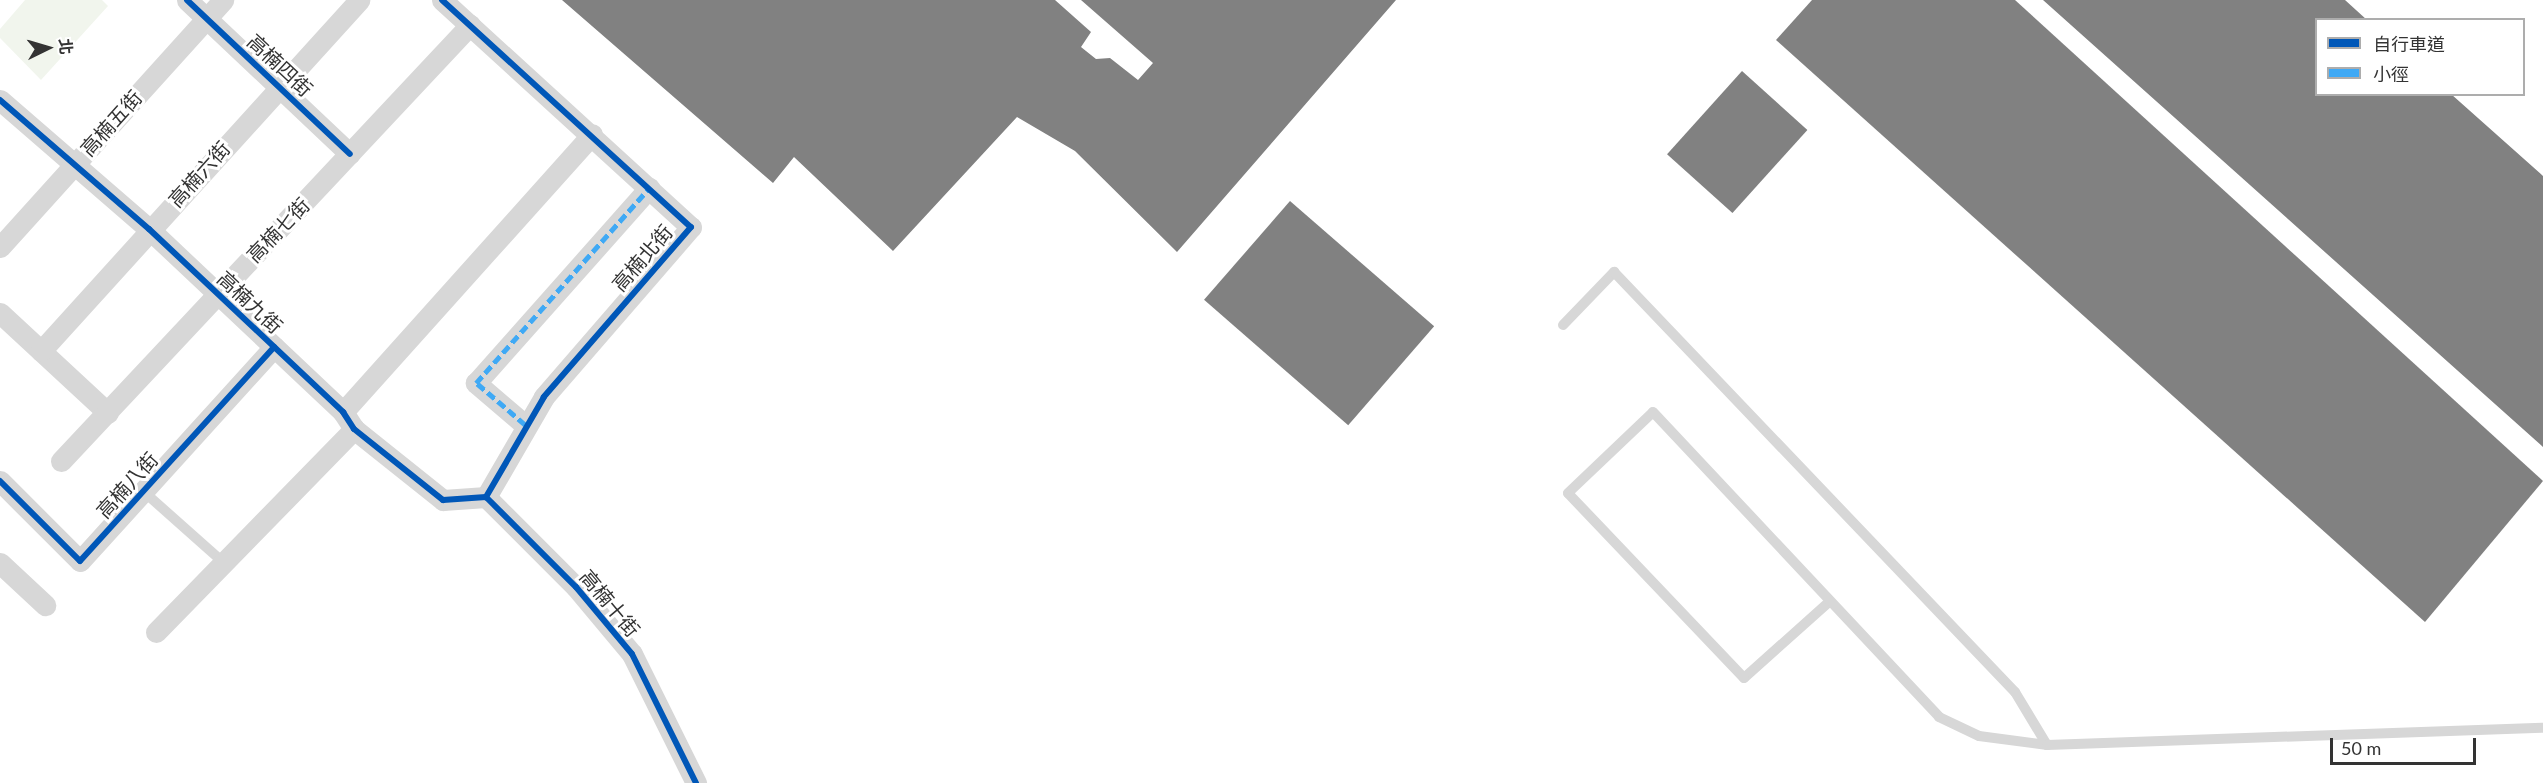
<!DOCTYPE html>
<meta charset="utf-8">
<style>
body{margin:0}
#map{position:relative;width:2543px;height:783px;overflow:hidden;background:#fff;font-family:Lato,"Noto Sans TC",sans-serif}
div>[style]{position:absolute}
.green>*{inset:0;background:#f1f5ed}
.building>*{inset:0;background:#818181;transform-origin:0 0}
.lane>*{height:10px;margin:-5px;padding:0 5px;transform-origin:5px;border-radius:5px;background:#d7d7d7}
.street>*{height:21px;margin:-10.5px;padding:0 10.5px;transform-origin:10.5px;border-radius:10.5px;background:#d7d7d7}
.quiet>*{height:4.5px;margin-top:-2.25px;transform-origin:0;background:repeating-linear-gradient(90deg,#3fa9f5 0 9px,transparent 0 13.5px)}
.cycleway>*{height:6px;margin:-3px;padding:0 3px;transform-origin:3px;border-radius:3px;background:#0057b8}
span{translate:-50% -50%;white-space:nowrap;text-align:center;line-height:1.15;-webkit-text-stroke:6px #fff;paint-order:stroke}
.street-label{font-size:20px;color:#333}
.legend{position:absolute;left:2315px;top:18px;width:210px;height:78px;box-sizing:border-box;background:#fff;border:2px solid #adadad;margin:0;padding:8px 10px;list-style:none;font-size:18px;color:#333}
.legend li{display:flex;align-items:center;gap:12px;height:30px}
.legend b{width:30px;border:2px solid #adadad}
.north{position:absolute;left:18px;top:18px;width:60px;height:60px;-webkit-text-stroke:4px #fff;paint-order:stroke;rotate:85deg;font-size:16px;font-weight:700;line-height:24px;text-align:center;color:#333}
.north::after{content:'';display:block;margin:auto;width:21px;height:27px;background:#333;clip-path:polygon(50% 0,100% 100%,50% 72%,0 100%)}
.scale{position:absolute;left:2330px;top:738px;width:146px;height:27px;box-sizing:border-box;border:3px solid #333;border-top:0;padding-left:8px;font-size:18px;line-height:21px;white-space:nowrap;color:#333;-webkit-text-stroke:4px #fff;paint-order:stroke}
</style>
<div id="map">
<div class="green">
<i style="clip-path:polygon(25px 0,102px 0,108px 6px,41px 80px,0 38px,0 29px)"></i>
</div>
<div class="building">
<i style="clip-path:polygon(562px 0,1055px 0,1091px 32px,1081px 47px,1096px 59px,1110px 58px,1138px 80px,1153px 63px,1081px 0,1396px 0,1177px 252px,1075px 151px,1017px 117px,893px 251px,794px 157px,773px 183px)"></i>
<i style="clip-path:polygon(1812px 0,2015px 0,2543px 481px,2425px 622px,1776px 40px)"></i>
<i style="clip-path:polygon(2043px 0,2345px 0,2367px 20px,2316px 20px,2316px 94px,2451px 94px,2543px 176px,2543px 447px)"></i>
<i style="left:1742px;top:71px;width:88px;height:112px;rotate:42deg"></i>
<i style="left:1290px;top:201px;width:191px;height:131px;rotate:41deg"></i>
</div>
<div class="lane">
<i style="left:1563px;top:325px;width:74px;rotate:-46.1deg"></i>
<i style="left:1614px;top:272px;width:581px;rotate:46.33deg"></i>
<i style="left:2015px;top:692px;width:62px;rotate:58.9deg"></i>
<i style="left:143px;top:491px;width:108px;rotate:41.6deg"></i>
<i style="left:1829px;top:602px;width:114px;rotate:138.2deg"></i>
<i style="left:1744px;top:678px;width:255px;rotate:-133.6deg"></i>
<i style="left:1568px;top:493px;width:117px;rotate:-43.6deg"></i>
<i style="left:1653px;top:412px;width:418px;rotate:46.8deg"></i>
<i style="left:1939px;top:717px;width:44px;rotate:25.4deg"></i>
<i style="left:1979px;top:736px;width:69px;rotate:7.5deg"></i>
<i style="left:2047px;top:745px;width:496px;rotate:-2deg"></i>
</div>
<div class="street">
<i style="left:187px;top:0;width:224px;rotate:43.4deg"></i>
<i style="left:442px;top:0;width:337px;rotate:42.4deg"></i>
<i style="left:691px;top:227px;width:225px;rotate:130.9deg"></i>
<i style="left:544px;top:397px;width:116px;rotate:120.1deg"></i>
<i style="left:0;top:100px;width:197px;rotate:40.9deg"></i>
<i style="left:149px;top:229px;width:267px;rotate:43.3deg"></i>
<i style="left:343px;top:412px;width:20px;rotate:57deg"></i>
<i style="left:354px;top:429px;width:114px;rotate:38.6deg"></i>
<i style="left:443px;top:500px;width:43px;rotate:-4deg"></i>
<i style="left:0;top:247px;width:333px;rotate:-47.9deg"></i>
<i style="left:0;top:313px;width:147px;rotate:42.8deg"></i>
<i style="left:41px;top:351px;width:474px;rotate:-47.8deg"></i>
<i style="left:343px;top:412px;width:373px;rotate:-48.1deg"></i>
<i style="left:525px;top:425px;width:65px;rotate:-139.4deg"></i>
<i style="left:476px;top:383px;width:261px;rotate:-48.4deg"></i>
<i style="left:61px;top:461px;width:598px;rotate:-46.83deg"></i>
<i style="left:0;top:481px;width:113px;rotate:45deg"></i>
<i style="left:80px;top:561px;width:289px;rotate:-47.8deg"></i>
<i style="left:486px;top:497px;width:127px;rotate:45deg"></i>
<i style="left:576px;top:587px;width:87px;rotate:50.1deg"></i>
<i style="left:632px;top:654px;width:144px;rotate:63.6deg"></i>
<i style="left:0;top:563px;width:62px;rotate:43deg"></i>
<i style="left:156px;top:632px;width:284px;rotate:-45.7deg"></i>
</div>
<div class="quiet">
<i style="left:525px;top:425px;width:65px;rotate:-139.4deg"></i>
<i style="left:476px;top:383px;width:261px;rotate:-48.4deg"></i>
</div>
<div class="cycleway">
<i style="left:187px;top:0;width:224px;rotate:43.4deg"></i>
<i style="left:442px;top:0;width:337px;rotate:42.4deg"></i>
<i style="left:691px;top:227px;width:225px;rotate:130.9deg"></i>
<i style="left:544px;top:397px;width:116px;rotate:120.1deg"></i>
<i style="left:0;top:100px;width:197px;rotate:40.9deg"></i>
<i style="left:149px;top:229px;width:267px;rotate:43.3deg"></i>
<i style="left:343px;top:412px;width:20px;rotate:57deg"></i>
<i style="left:354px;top:429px;width:114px;rotate:38.6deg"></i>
<i style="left:443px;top:500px;width:43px;rotate:-4deg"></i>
<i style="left:0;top:481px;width:113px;rotate:45deg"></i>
<i style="left:80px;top:561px;width:289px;rotate:-47.8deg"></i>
<i style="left:486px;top:497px;width:127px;rotate:45deg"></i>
<i style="left:576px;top:587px;width:87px;rotate:50.1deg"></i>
<i style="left:632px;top:654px;width:144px;rotate:63.6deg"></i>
</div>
<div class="street-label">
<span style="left:280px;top:65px;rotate:43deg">高楠四街</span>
<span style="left:111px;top:123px;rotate:-48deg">高楠五街</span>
<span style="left:199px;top:174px;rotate:-48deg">高楠六街</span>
<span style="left:278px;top:230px;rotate:-46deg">高楠七街</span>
<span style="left:642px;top:258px;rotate:-49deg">高楠北街</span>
<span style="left:250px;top:302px;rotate:43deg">高楠九街</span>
<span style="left:127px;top:485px;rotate:-48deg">高楠八街</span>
<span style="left:610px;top:603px;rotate:50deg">高楠十街</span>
</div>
<ul class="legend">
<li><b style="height:8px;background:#0057b8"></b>自行車道</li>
<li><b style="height:8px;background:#3fa9f5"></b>小徑</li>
</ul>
<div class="north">北</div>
<div class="scale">50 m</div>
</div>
